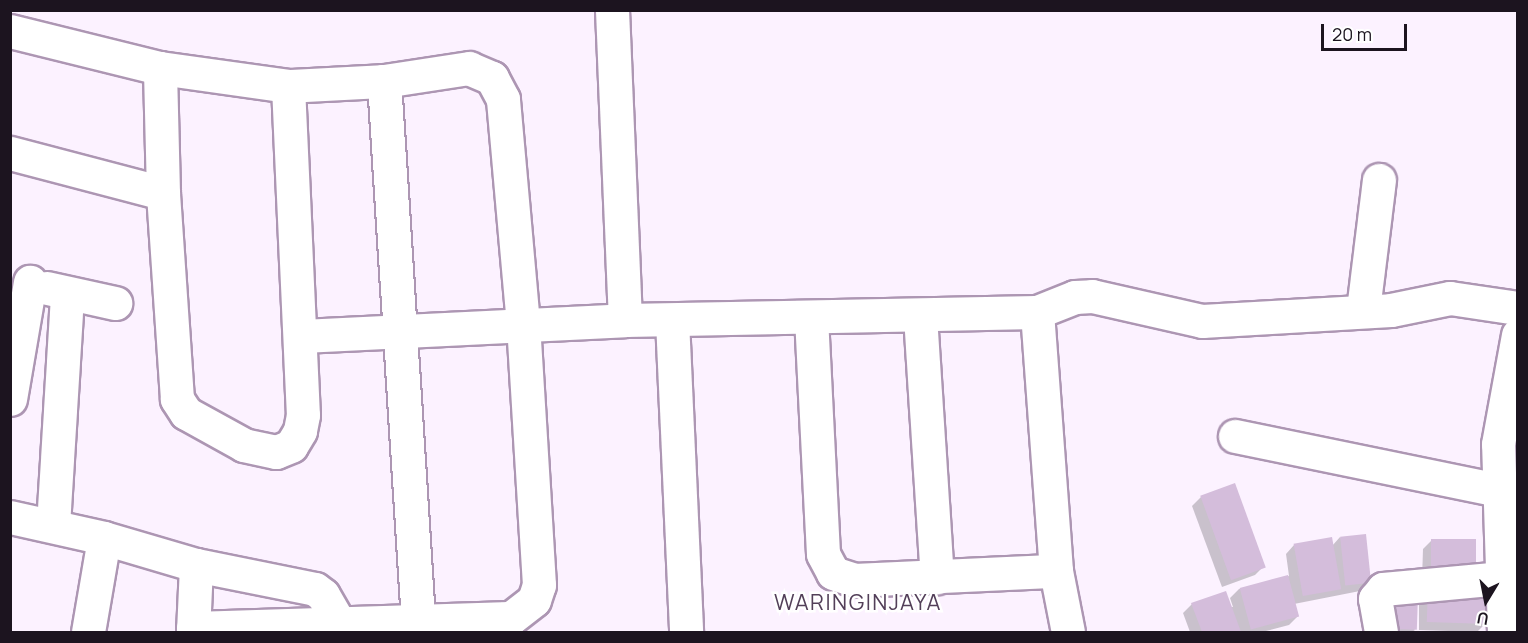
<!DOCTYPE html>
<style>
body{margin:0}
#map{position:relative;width:1528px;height:643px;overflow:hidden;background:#fcf2ff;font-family:Manrope,sans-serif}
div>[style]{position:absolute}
.shadow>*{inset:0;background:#0003}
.building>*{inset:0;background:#d4bddb;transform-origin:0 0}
.roads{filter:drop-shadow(2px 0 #ad96b3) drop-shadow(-2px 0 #ad96b3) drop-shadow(0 2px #ad96b3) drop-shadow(0 -2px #ad96b3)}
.street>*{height:33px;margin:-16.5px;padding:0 16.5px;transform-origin:16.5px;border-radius:16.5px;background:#fff}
span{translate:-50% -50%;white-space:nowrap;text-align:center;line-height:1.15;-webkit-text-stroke:5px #fff;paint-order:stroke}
.quarter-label{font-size:22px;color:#533f59;letter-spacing:1.5px}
.frame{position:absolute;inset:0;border:12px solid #1c141f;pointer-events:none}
.north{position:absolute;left:1456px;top:571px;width:60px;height:60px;-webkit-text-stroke:4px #fff;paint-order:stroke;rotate:190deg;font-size:16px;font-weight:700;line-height:24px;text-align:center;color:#1c141f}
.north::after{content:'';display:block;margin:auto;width:21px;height:27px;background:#1c141f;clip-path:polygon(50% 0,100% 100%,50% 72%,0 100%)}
.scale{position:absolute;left:1321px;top:24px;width:86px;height:27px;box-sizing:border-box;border:3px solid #1c141f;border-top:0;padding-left:8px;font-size:18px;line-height:21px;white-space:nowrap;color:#1c141f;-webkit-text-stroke:4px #fff;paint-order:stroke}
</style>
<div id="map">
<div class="shadow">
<i style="clip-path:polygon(1201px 497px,1264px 566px,1255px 575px,1222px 587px,1192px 506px)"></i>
<i style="clip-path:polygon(1340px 537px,1369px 582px,1360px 591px,1294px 604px,1298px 616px,1289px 625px,1262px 632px,1190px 632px,1183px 613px,1192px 604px,1233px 607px,1230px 598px,1239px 589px,1289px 576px,1286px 554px,1294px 545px,1332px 546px)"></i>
<i style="clip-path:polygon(1432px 540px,1474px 540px,1422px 579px,1423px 549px)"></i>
<i style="clip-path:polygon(1428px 589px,1486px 623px,1477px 632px,1419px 630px,1419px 600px)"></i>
<i style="clip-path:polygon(1389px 600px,1415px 630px,1412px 632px,1387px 632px)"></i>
</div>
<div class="building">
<i style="left:1235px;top:483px;width:90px;height:37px;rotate:70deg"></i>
<i style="left:1366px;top:534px;width:49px;height:26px;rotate:84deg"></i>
<i style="left:1332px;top:537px;width:53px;height:39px;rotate:80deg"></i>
<i style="left:1431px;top:539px;width:45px;height:32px"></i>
<i style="left:1288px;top:575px;width:43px;height:50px;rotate:75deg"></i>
<i style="left:1428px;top:587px;width:61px;height:35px;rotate:2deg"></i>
<i style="clip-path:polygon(1226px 591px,1241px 632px,1202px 632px,1191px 603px)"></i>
<i style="left:1393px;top:595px;width:25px;height:34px;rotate:2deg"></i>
</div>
<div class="roads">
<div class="street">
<i style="left:612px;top:10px;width:310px;rotate:87.6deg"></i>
<i style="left:10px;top:31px;width:154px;rotate:13.9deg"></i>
<i style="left:160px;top:68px;width:129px;rotate:8deg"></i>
<i style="left:288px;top:86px;width:329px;rotate:87.4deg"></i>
<i style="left:303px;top:415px;width:16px;rotate:101deg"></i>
<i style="left:300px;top:431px;width:17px;rotate:121deg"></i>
<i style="left:291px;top:446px;width:16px;rotate:158deg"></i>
<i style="left:276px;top:452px;width:33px;rotate:-168deg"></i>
<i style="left:244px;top:445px;width:66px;rotate:-151.1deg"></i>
<i style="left:186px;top:413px;width:17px;rotate:-123deg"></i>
<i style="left:177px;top:399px;width:206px;rotate:-93.9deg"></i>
<i style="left:163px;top:193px;width:125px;rotate:-91.4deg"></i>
<i style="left:288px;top:86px;width:96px;rotate:-3deg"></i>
<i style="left:10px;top:153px;width:158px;rotate:14.7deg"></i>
<i style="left:47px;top:288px;width:70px;rotate:12.4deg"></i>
<i style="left:1363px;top:310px;width:131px;rotate:-83deg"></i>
<i style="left:1037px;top:312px;width:41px;rotate:-21.5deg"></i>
<i style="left:1075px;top:297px;width:17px;rotate:-3deg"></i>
<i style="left:1092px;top:296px;width:113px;rotate:12.8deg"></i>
<i style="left:1202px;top:321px;width:189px;rotate:-3.3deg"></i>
<i style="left:1391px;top:310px;width:60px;rotate:-11.5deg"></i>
<i style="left:1450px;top:298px;width:69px;rotate:8.4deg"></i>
<i style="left:920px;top:316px;width:262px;rotate:86.3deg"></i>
<i style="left:811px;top:317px;width:237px;rotate:87.1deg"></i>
<i style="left:823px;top:554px;width:21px;rotate:62deg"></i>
<i style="left:833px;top:573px;width:22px;rotate:18deg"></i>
<i style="left:854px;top:580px;width:202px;rotate:-2.6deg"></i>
<i style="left:672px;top:320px;width:312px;rotate:87.4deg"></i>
<i style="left:302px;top:336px;width:323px;rotate:-2.8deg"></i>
<i style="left:625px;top:320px;width:412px;rotate:-1.1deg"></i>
<i style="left:1037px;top:312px;width:260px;rotate:85.8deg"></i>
<i style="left:1056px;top:571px;width:62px;rotate:78.9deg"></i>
<i style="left:10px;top:399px;width:119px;rotate:-80.3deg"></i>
<i style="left:1235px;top:436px;width:269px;rotate:11.6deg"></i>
<i style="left:10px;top:517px;width:96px;rotate:12.6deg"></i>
<i style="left:104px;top:538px;width:96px;rotate:16.4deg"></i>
<i style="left:196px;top:565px;width:121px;rotate:11.4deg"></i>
<i style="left:315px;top:589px;width:10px;rotate:37deg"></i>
<i style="left:323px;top:595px;width:32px;rotate:60deg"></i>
<i style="left:53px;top:525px;width:230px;rotate:-86.5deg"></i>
<i style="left:193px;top:628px;width:318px;rotate:-1.8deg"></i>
<i style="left:511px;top:618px;width:29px;rotate:-38deg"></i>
<i style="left:534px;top:600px;width:16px;rotate:-72deg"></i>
<i style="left:539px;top:585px;width:261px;rotate:-93.5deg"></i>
<i style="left:523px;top:324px;width:226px;rotate:-95.1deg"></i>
<i style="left:503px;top:99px;width:24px;rotate:-118deg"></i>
<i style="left:492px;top:78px;width:25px;rotate:-157deg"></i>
<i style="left:469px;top:68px;width:86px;rotate:171.3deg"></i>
<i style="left:384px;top:81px;width:540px;rotate:86.39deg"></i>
<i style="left:88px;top:632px;width:95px;rotate:-80.3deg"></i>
<i style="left:193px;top:632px;width:67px;rotate:-87.4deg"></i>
<i style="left:1381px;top:632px;width:34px;rotate:-100deg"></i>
<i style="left:1375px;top:599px;width:13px;rotate:-51deg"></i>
<i style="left:1383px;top:589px;width:120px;rotate:-5.3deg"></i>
<i style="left:1504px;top:632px;width:188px;rotate:-91.8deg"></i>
<i style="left:1498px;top:444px;width:111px;rotate:-79.6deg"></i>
</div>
</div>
<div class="quarter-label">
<span style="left:858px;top:603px">WARINGINJAYA</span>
</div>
<div class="frame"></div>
<div class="north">U</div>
<div class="scale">20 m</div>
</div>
